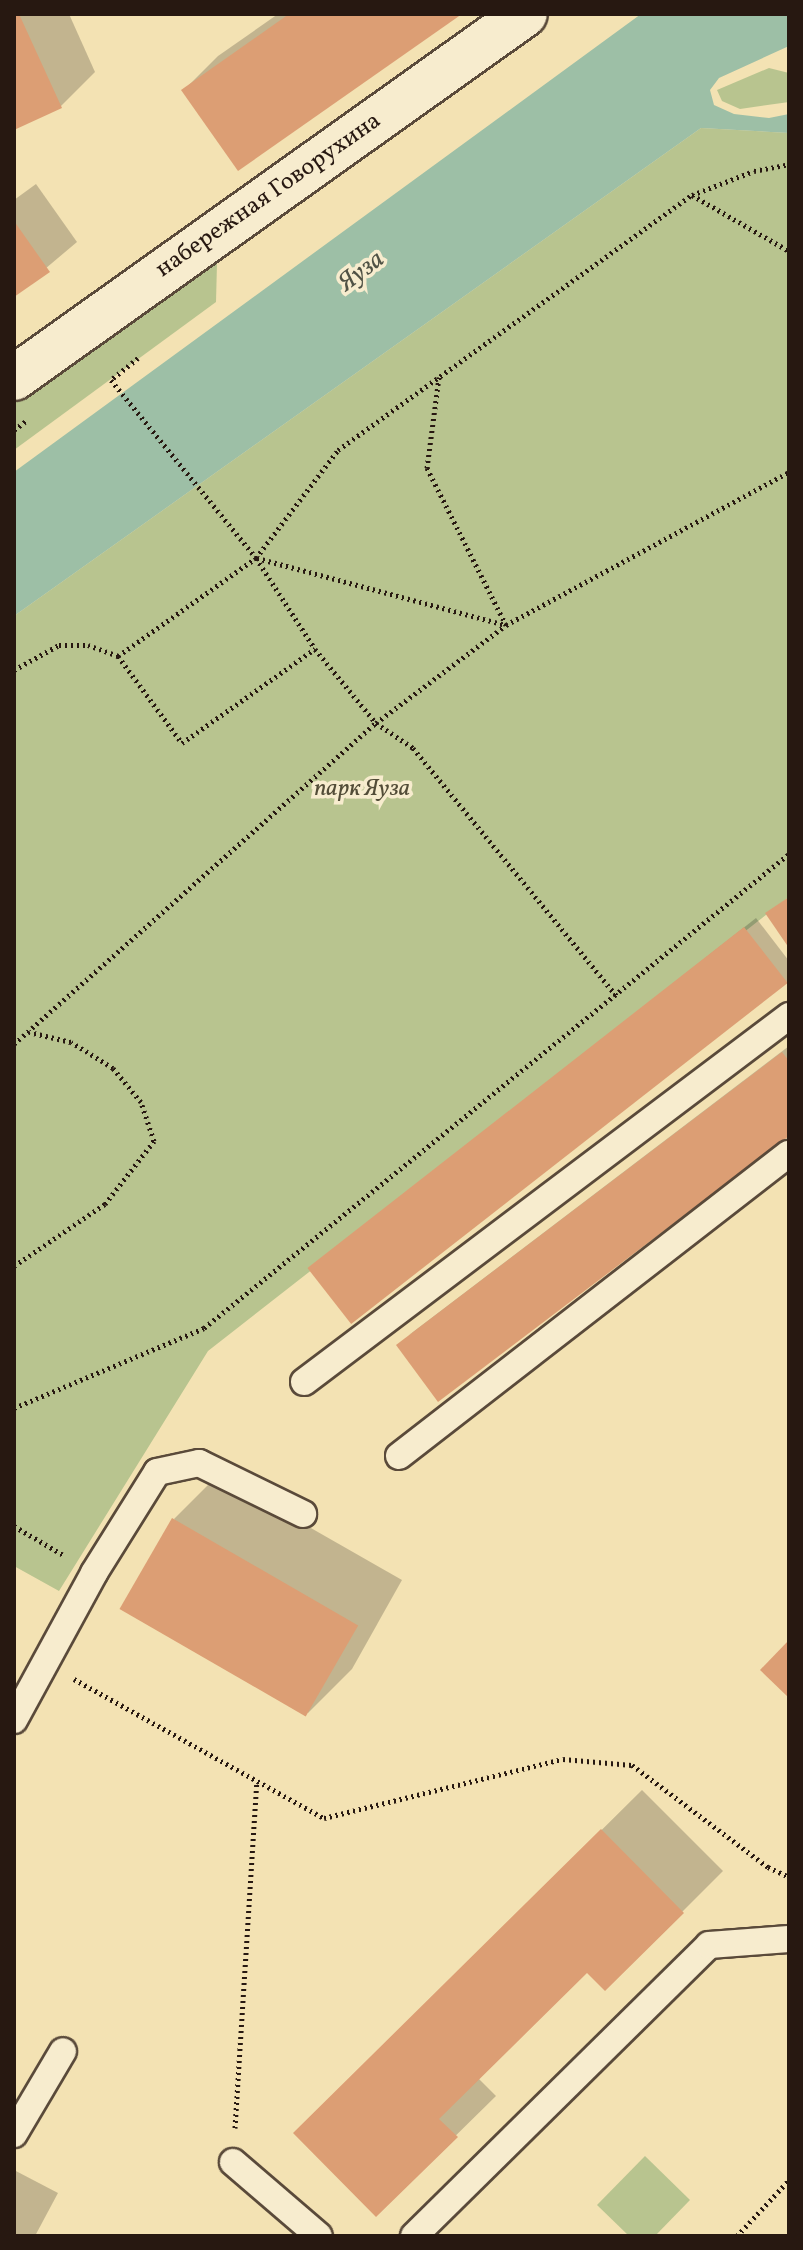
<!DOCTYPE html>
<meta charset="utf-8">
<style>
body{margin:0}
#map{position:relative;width:803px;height:2250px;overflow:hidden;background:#f3e2b3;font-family:Vollkorn,serif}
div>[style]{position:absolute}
.green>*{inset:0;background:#b8c48f}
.water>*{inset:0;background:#9dbfa6}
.shadow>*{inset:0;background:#0003}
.building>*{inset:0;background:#dc9e74;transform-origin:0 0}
.path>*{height:5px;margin-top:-2.5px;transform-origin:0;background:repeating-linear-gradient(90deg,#271811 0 2px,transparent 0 6px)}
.roads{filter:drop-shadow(2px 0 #5a4a3a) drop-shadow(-2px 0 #5a4a3a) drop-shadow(0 2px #5a4a3a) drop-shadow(0 -2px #5a4a3a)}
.lane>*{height:26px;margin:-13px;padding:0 13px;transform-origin:13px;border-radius:13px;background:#f7ecce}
.street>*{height:44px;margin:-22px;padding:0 22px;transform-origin:22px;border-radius:22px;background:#f7ecce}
span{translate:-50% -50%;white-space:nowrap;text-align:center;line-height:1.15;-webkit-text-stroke:7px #f7ecce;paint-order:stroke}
.street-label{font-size:24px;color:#271811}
.park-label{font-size:24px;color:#524c37;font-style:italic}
.water-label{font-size:26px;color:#505245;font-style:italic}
.frame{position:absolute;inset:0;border:16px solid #271811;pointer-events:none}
</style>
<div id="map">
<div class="green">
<i style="clip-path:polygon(769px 68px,789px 73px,789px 102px,740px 109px,722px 101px,717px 90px)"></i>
<i style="clip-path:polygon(701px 128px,789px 133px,789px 897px,208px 1351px,59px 1591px,14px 1566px,14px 616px)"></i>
<i style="clip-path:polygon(217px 263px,216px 302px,14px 450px,14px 398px,170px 284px)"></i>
<i style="clip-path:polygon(645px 2156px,690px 2200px,655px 2236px,629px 2236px,597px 2205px)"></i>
</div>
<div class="water">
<i style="clip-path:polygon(641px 14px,789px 14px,789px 46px,719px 78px,710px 90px,714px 105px,734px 114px,769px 118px,789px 114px,789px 133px,701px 128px,14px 616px,14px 472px)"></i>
</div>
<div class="shadow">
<i style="clip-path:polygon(14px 14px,69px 14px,95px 72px,61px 106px,14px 128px)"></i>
<i style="clip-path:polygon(278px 14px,459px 14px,184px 90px,218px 56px)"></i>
<i style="clip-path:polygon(36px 184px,77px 242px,14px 295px,14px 200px)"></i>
<i style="clip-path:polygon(756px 918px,789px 961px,789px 980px,352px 1322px,311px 1269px)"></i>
<i style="clip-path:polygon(789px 1046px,789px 1134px,409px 1335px)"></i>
<i style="clip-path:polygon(218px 1475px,402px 1580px,352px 1669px,308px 1713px,174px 1519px)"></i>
<i style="clip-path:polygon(642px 1790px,723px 1871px,605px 1989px,587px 1970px,478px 2078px,496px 2096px,376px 2214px,296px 2133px)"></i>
<i style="clip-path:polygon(14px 2170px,58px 2193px,35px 2236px,14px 2236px)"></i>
</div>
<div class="building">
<i style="clip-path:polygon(14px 14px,19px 14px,62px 108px,14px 130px)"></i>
<i style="clip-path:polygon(289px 14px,462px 14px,238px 171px,181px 90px)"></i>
<i style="clip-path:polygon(14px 221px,50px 272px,14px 297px)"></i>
<i style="clip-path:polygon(789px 897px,789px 948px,765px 913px)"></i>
<i style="left:744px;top:927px;width:71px;height:554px;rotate:52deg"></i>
<i style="clip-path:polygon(782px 1052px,789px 1061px,789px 1136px,438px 1402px,396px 1345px)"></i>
<i style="left:172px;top:1518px;width:215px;height:105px;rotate:30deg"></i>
<i style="clip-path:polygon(789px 1640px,789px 1698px,760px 1670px)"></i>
<i style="clip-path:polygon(601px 1829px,684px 1913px,605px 1991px,587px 1973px,439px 2119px,458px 2137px,376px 2217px,293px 2133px)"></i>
</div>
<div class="path">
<i style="left:692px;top:195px;width:66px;rotate:-21.2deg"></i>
<i style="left:754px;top:171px;width:36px;rotate:-11deg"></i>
<i style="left:138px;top:358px;width:35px;rotate:141deg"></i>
<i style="left:111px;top:380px;width:230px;rotate:50.8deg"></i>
<i style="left:256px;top:558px;width:108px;rotate:57deg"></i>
<i style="left:315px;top:649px;width:96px;rotate:50.5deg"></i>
<i style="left:376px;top:723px;width:45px;rotate:34deg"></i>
<i style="left:413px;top:748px;width:321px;rotate:50.6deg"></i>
<i style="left:439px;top:377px;width:92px;rotate:97.5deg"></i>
<i style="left:427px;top:468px;width:176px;rotate:63.3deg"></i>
<i style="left:14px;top:430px;width:15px;rotate:-37deg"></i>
<i style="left:257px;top:558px;width:258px;rotate:15.1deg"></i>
<i style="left:118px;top:656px;width:169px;rotate:-35.4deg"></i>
<i style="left:256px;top:558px;width:136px;rotate:-52.8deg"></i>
<i style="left:338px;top:450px;width:436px;rotate:-35.8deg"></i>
<i style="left:692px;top:195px;width:112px;rotate:30deg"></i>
<i style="left:14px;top:670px;width:51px;rotate:-29.1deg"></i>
<i style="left:59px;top:645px;width:29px"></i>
<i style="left:88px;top:645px;width:32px;rotate:20deg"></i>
<i style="left:118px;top:656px;width:108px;rotate:53.7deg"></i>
<i style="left:182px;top:743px;width:163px;rotate:-35.3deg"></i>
<i style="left:14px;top:1044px;width:484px;rotate:-41.6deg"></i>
<i style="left:376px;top:723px;width:163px;rotate:-37deg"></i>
<i style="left:506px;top:625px;width:322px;rotate:-28.4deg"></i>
<i style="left:14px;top:1266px;width:110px;rotate:-34.3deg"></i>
<i style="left:105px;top:1204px;width:80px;rotate:-52.1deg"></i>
<i style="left:154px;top:1141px;width:41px;rotate:-108.4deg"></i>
<i style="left:141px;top:1102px;width:44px;rotate:-129.5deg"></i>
<i style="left:113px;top:1068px;width:49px;rotate:-148.2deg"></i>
<i style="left:71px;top:1042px;width:43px;rotate:-166.6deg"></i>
<i style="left:14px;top:1408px;width:206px;rotate:-22.8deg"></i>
<i style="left:204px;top:1328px;width:753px;rotate:-39.02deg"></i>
<i style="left:14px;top:1526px;width:59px;rotate:30.5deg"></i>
<i style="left:74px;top:1679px;width:286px;rotate:29.1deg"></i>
<i style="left:324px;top:1818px;width:246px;rotate:-13.9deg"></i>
<i style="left:563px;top:1759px;width:69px;rotate:5deg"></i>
<i style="left:632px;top:1765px;width:170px;rotate:36.9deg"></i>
<i style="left:768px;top:1867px;width:23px;rotate:25deg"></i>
<i style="left:235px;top:2128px;width:348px;rotate:-86.4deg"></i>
<i style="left:737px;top:2236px;width:76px;rotate:-47.1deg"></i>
</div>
<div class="roads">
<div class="lane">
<i style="left:304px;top:1382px;width:608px;rotate:-37.04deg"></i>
<i style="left:399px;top:1456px;width:493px;rotate:-37.8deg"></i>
<i style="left:14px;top:1720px;width:167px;rotate:-61.4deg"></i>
<i style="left:94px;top:1573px;width:119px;rotate:-58deg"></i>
<i style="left:157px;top:1472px;width:43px;rotate:-12.1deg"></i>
<i style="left:199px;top:1463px;width:116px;rotate:26.1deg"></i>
<i style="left:14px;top:2134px;width:96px;rotate:-59.4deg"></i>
<i style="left:233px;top:2162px;width:113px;rotate:40.7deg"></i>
<i style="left:414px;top:2236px;width:414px;rotate:-44.6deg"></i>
<i style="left:709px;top:1945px;width:80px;rotate:-4.3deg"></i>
</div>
<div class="street">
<i style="left:14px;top:378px;width:627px;rotate:-35.46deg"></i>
</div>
</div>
<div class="street-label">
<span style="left:269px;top:196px;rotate:-35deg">набережная Говорухина</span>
</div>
<div class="park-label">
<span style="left:362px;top:790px">парк Яуза</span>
</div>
<div class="water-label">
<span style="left:362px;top:272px;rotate:-37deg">Яуза</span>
</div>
<div class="frame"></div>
</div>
